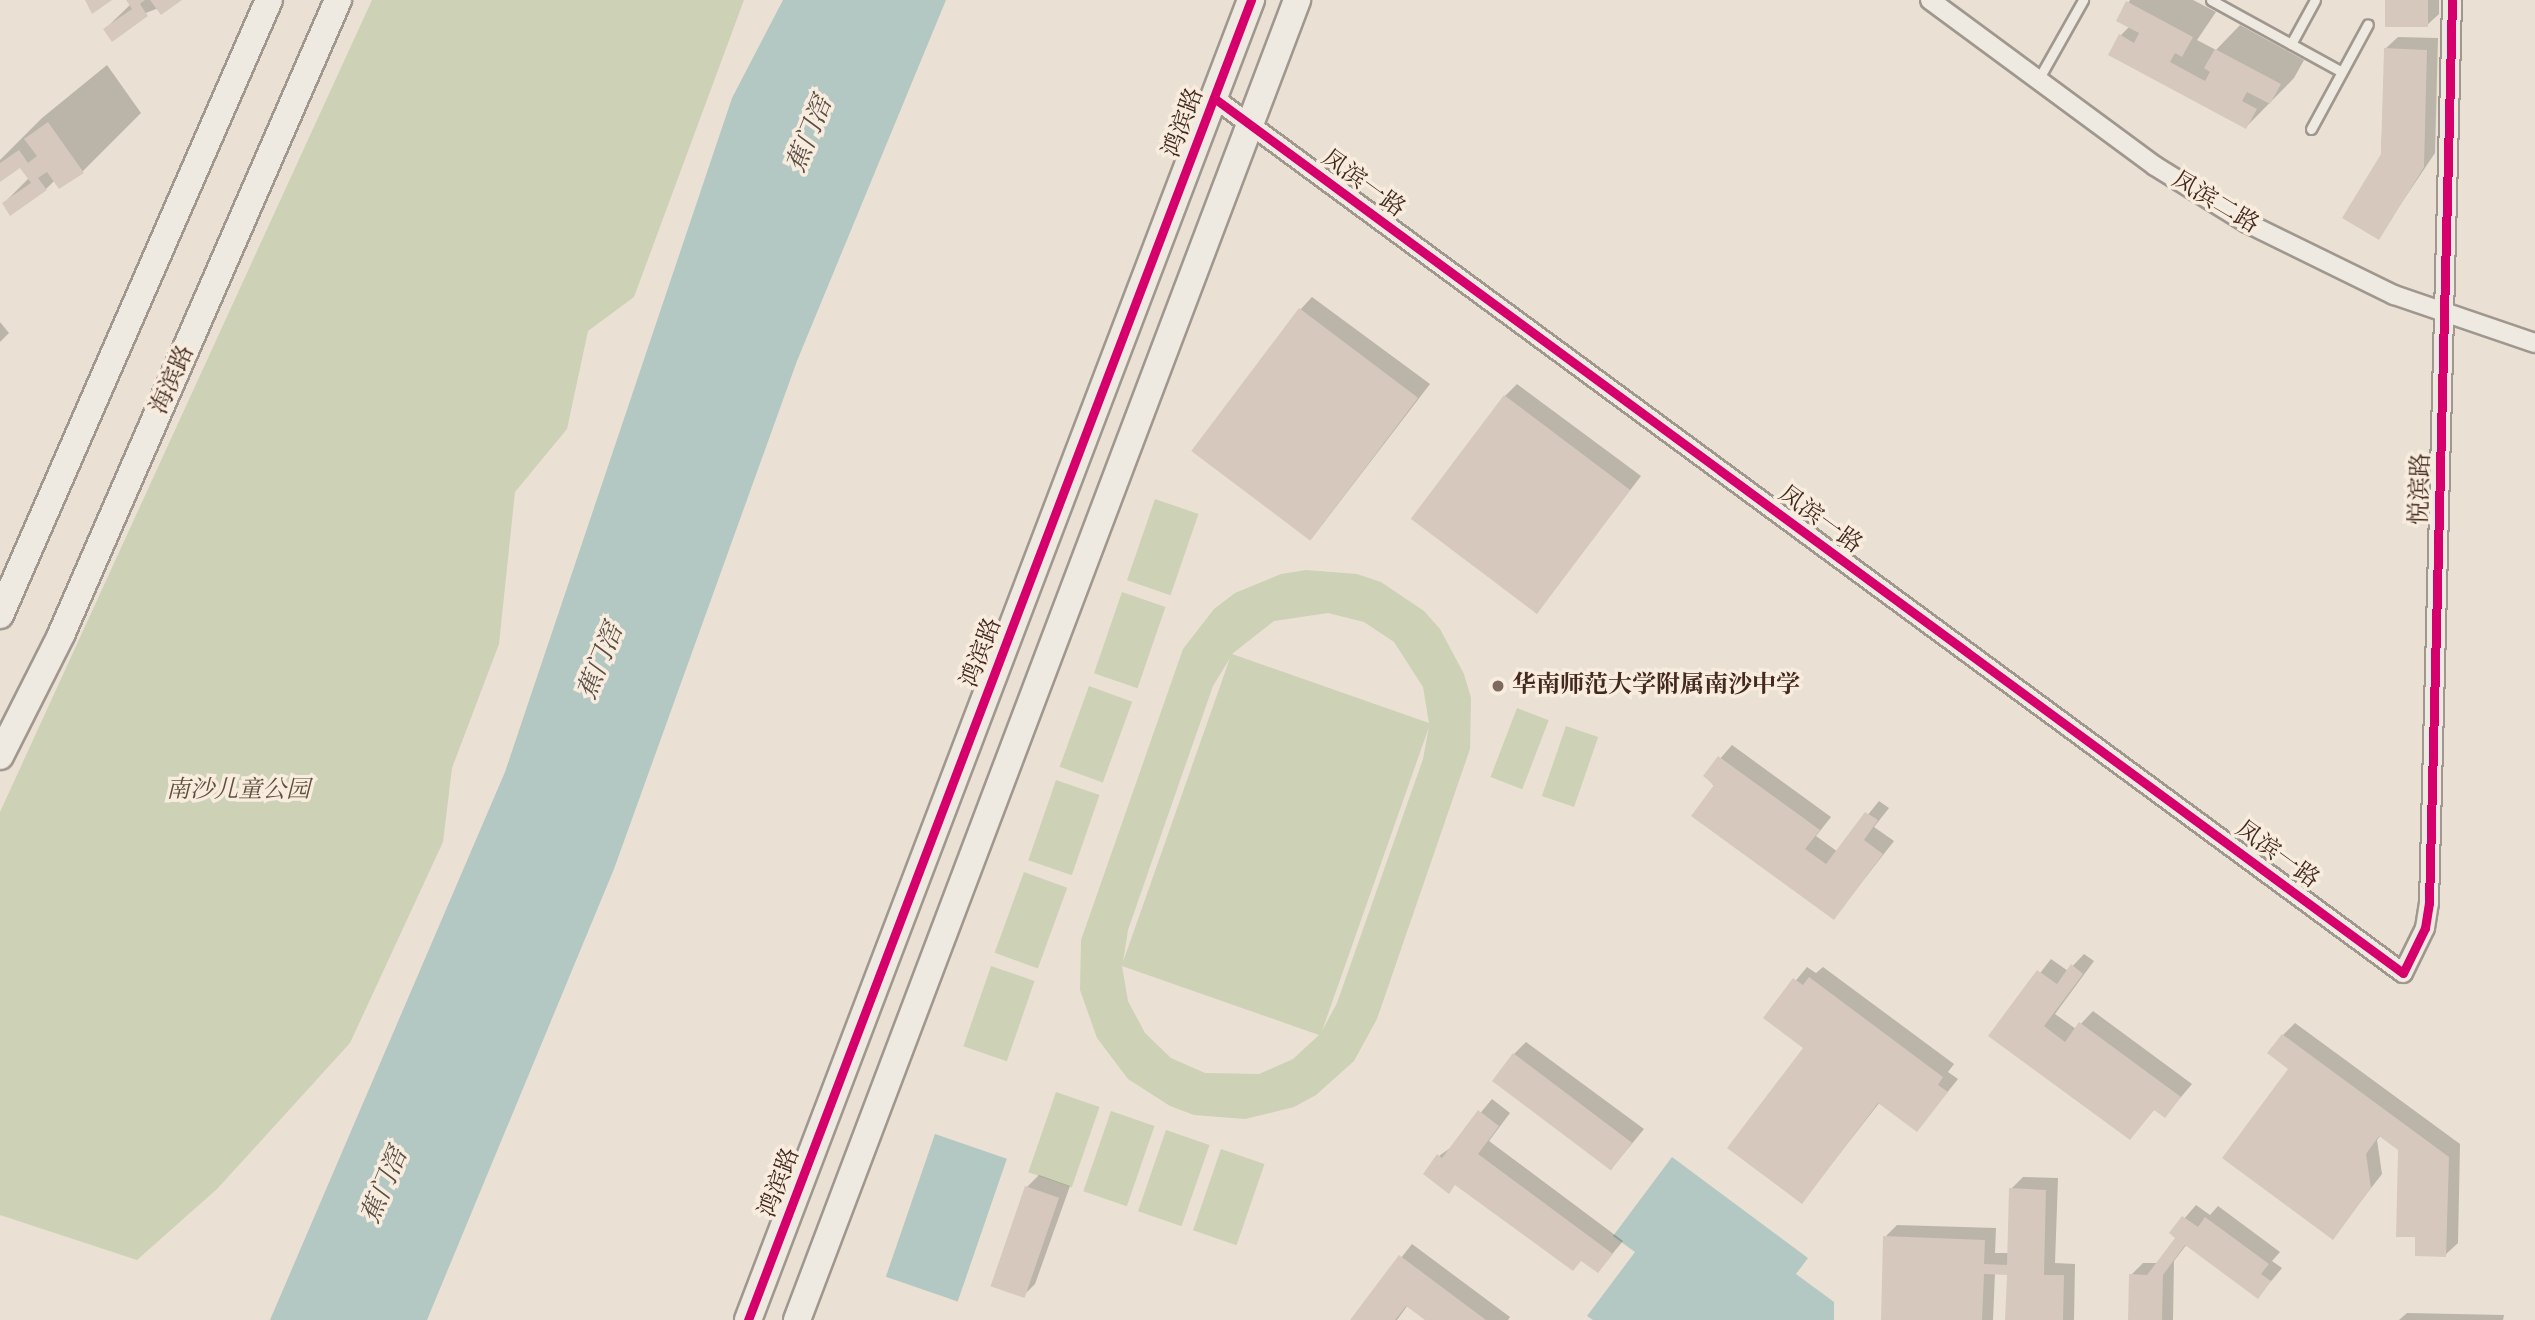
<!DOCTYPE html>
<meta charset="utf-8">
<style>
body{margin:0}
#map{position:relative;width:2535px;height:1320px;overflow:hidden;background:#eae1d4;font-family:"IM FELL English","Noto Serif SC",serif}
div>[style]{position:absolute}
.green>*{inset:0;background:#cdd1b5;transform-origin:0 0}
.water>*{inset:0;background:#b3c8c2;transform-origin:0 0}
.shadow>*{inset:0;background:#0003}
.building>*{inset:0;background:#d7c8be;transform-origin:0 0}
.roads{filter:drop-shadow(2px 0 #a0978e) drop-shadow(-2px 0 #a0978e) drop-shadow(0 2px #a0978e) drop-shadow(0 -2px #a0978e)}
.lane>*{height:9px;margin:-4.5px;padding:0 4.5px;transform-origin:4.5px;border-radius:4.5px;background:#eeeae2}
.street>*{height:18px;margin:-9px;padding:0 9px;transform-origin:9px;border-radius:9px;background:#eeeae2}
.secondary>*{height:26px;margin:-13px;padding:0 13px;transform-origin:13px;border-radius:13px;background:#eeeae2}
.cycleway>*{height:9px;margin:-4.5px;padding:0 4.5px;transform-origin:4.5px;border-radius:4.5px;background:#d6006c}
.dots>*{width:19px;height:19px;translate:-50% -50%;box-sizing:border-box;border:4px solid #f7ecdd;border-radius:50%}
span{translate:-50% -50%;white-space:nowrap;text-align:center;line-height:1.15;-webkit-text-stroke:7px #f7ecdd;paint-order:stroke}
.street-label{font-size:24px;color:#43281e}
.poi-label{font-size:24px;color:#43281e;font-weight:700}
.left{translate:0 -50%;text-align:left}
.park-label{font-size:24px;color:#604f3e;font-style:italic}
.water-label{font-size:26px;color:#594d45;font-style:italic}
</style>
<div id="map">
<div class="green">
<i style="clip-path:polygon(372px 0,744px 0,634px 297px,588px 331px,567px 429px,515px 492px,499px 644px,452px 768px,443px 842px,350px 1043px,217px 1189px,137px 1260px,0 1215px,0 812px)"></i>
<i style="left:1155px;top:499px;width:46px;height:86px;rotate:19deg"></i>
<i style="clip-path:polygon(evenodd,1306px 570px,1357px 574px,1381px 582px,1424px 611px,1440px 629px,1464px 674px,1471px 698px,1470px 749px,1377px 1019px,1354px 1061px,1316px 1095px,1294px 1107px,1245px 1119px,1194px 1115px,1170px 1106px,1128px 1079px,1097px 1038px,1080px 990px,1081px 940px,1183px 649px,1214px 609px,1235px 593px,1281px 574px,1306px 570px,1328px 613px,1364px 622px,1394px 642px,1423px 687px,1429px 723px,1232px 654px,1274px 621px,1328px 613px,1306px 570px,1230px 658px,1123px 962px,1128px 930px,1213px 686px,1230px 658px,1306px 570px,1429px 727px,1423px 759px,1337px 1003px,1322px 1031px,1429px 727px,1306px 570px,1122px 966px,1319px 1035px,1293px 1059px,1259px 1074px,1205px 1073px,1171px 1058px,1145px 1033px,1128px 1001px,1122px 966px)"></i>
<i style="left:1122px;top:592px;width:46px;height:86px;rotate:19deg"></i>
<i style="left:1089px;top:686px;width:46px;height:86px;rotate:20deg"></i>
<i style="left:1517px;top:708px;width:34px;height:74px;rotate:21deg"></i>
<i style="left:1566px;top:726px;width:34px;height:74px;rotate:19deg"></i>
<i style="left:1056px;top:780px;width:46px;height:85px;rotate:19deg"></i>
<i style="left:1024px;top:872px;width:46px;height:86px;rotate:20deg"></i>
<i style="left:991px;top:966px;width:46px;height:85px;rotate:19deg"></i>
<i style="left:1056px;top:1092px;width:46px;height:85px;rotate:19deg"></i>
<i style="left:1111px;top:1111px;width:46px;height:85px;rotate:19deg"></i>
<i style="left:1166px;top:1130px;width:46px;height:86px;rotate:19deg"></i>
<i style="left:1221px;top:1149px;width:46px;height:86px;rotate:19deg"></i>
</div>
<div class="water">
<i style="clip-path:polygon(783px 0,946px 0,797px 361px,614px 869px,427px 1320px,270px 1320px,505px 772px,732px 98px)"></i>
<i style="left:935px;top:1134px;width:76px;height:151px;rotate:19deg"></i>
<i style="clip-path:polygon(1672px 1157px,1808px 1258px,1796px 1274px,1834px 1302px,1834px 1320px,1593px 1320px,1587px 1316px,1635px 1252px,1613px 1236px)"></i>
</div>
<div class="shadow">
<i style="clip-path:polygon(128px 0,179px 0,105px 29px,131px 4px)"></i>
<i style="clip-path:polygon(2130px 0,2193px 0,2216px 12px,2197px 40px,2216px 50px,2240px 25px,2304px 60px,2294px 78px,2246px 127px,2120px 36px,2130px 26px,2118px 20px)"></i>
<i style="clip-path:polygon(2387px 0,2439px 0,2439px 14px,2426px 26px)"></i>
<i style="clip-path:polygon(2398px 37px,2438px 38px,2435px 153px,2378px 238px,2385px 49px)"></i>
<i style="clip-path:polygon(107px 65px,141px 113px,83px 171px,60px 187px,55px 180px,46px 189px,4px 203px,29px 178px,20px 165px,0 180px,0 160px,42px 118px)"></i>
<i style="clip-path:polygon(1312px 297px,1430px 384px,1312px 538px,1300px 310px)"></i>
<i style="clip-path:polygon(0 322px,9px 333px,0 342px)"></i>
<i style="clip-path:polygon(1517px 384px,1641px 476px,1538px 610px,1505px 396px)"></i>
<i style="clip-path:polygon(1732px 745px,1831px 817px,1816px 836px,1838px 852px,1879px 801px,1889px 808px,1874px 827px,1894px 841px,1834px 918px,1705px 776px)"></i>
<i style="clip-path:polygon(2084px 954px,2094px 961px,2055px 1014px,2076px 1029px,2093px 1011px,2192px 1084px,2165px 1116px,2155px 1109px,2130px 1138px,1991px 1036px,2051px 959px,2068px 971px)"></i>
<i style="clip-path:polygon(1807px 967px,1816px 973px,1823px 967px,1954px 1064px,1948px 1072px,1958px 1079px,1917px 1130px,1880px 1102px,1802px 1202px,1805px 1047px,1765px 1018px)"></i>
<i style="clip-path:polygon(2295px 1023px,2460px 1144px,2458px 1243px,2445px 1255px,2417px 1236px,2400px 1149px,2381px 1135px,2377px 1140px,2382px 1174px,2333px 1237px,2283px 1035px)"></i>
<i style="clip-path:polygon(1526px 1042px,1644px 1129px,1612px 1168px,1514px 1054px)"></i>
<i style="clip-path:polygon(1492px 1099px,1510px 1113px,1489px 1141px,1623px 1241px,1598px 1271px,1582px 1259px,1572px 1269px,1439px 1156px,1453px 1146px)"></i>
<i style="clip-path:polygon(1039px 1175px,1070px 1186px,1035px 1284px,1023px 1296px,1027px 1187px)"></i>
<i style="clip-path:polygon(2023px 1177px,2058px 1178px,2055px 1263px,2075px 1264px,2074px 1320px,2007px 1320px,2008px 1273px,1995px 1273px,1993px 1320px,1882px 1320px,1885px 1237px,1897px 1225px,1996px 1228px,1995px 1253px,2009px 1253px,2011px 1189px)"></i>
<i style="clip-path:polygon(2196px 1205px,2210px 1215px,2218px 1206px,2280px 1252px,2272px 1261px,2282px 1268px,2258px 1297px,2187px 1244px,2174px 1261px,2173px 1320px,2130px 1320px,2131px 1275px,2143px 1263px,2158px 1263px,2178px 1238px,2172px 1233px)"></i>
<i style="clip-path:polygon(1412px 1244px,1510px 1317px,1508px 1320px,1428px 1320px,1408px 1305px,1397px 1320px,1352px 1320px)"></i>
<i style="clip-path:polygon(2407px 1313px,2504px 1315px,2503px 1320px,2399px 1320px)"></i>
</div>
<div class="building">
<i style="clip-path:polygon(85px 0,112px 0,92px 14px)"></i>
<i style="clip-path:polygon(126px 0,145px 0,140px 4px,148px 16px,112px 42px,103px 29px,132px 9px)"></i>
<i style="clip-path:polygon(150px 0,182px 0,161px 15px)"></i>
<i style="left:2385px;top:0;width:43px;height:27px"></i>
<i style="clip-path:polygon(2126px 1px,2193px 37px,2182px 57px,2175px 53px,2170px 62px,2205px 81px,2210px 72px,2204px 68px,2215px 49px,2281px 84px,2270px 104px,2247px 92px,2242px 101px,2257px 109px,2246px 129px,2108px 55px,2119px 34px,2134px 43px,2139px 33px,2116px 21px)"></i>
<i style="clip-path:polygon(2384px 48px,2427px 50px,2424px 167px,2379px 240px,2342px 218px,2381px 154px)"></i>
<i style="clip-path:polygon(48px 122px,84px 173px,59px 189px,47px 172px,38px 178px,47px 190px,10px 216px,2px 203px,31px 183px,20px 168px,0 182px,0 163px,19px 150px,28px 163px,37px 156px,24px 139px)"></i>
<i style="left:1299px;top:308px;width:149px;height:179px;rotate:37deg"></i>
<i style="left:1504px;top:395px;width:158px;height:155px;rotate:37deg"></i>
<i style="clip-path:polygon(1718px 756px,1820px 830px,1805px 849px,1826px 864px,1865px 812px,1878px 820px,1864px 840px,1883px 854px,1834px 920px,1691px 816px,1714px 785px,1703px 776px)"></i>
<i style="clip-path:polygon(2071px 964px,2083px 974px,2044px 1026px,2065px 1042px,2079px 1022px,2181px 1097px,2165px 1118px,2154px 1110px,2130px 1140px,1988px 1036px,2037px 970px,2057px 984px)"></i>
<i style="clip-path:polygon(1809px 977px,1943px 1077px,1938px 1085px,1948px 1092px,1917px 1132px,1878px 1103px,1802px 1204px,1727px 1148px,1803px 1048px,1763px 1018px,1793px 978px,1803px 985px)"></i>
<i style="clip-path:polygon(2282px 1034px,2449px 1157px,2446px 1257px,2415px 1256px,2415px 1237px,2396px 1237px,2398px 1150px,2379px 1136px,2366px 1154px,2371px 1188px,2333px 1240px,2222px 1158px,2288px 1069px,2267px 1053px)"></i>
<i style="left:1513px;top:1053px;width:149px;height:35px;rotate:37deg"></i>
<i style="clip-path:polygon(1478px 1110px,1499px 1126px,1478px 1154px,1613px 1254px,1598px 1273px,1581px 1261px,1573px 1271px,1455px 1185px,1449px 1194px,1423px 1174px,1437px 1154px,1442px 1158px)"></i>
<i style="left:1025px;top:1186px;width:36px;height:106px;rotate:19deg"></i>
<i style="clip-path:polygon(2009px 1188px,2046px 1190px,2044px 1275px,2064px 1275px,2063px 1320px,2005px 1320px,2007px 1275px,1984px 1274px,1982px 1320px,1881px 1320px,1883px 1236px,1985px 1240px,1984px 1264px,2007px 1265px)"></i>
<i style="clip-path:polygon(2182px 1216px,2198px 1227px,2205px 1217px,2269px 1264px,2261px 1274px,2271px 1281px,2258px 1299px,2185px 1245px,2163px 1275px,2162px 1320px,2128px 1320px,2129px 1274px,2147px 1275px,2175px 1238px,2169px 1233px)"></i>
<i style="clip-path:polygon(1399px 1255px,1486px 1320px,1425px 1320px,1406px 1306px,1395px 1320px,1350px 1320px)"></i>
</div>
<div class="roads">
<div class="lane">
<i style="left:2211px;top:0;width:149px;rotate:28.8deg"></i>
<i style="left:2291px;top:44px;width:50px;rotate:-61.4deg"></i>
<i style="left:2038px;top:80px;width:92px;rotate:-60.6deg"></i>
<i style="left:2311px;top:129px;width:119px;rotate:-61.5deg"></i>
</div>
<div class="street">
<i style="left:1930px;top:0;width:280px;rotate:36.4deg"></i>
<i style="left:2155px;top:166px;width:108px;rotate:31.8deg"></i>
<i style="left:2247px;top:223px;width:164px;rotate:26.1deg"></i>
<i style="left:2394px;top:295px;width:149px;rotate:18.8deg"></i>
<i style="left:1214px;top:98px;width:1476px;rotate:36.35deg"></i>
<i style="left:2403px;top:973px;width:50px;rotate:-63.9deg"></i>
<i style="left:2425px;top:928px;width:25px;rotate:-81deg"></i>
<i style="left:2429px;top:903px;width:903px;rotate:-88.54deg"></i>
</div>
<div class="secondary">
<i style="left:0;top:615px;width:671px;rotate:-66.38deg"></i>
<i style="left:0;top:756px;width:136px;rotate:-63.2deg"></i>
<i style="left:61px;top:635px;width:693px;rotate:-66.43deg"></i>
<i style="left:748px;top:1320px;width:1413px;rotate:-69.14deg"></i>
<i style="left:797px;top:1320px;width:1412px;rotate:-69.25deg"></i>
</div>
</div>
<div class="cycleway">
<i style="left:1214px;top:98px;width:1476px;rotate:36.35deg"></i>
<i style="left:2403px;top:973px;width:50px;rotate:-63.9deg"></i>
<i style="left:2425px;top:928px;width:25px;rotate:-81deg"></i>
<i style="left:2429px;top:903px;width:903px;rotate:-88.54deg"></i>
<i style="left:748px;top:1320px;width:1413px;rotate:-69.14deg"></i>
</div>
<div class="dots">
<i style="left:1498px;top:686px;background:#7d695e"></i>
</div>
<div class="street-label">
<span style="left:1184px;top:123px;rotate:-69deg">鸿滨路</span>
<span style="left:1363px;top:184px;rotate:36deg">凤滨一路</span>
<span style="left:2215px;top:203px;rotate:31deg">凤滨二路</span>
<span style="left:173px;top:380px;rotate:-66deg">海滨路</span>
<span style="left:2421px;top:489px;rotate:-88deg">悦滨路</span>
<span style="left:1820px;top:520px;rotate:36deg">凤滨一路</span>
<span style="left:982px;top:653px;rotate:-69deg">鸿滨路</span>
<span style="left:2277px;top:855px;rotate:36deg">凤滨一路</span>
<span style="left:780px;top:1183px;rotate:-69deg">鸿滨路</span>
</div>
<div class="poi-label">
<span class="left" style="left:1512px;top:686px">华南师范大学附属南沙中学</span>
</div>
<div class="park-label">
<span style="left:238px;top:791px">南沙儿童公园</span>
</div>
<div class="water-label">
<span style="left:810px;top:135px;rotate:-68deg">蕉门滘</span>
<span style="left:601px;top:662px;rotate:-68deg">蕉门滘</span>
<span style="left:385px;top:1186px;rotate:-67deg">蕉门滘</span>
</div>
</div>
